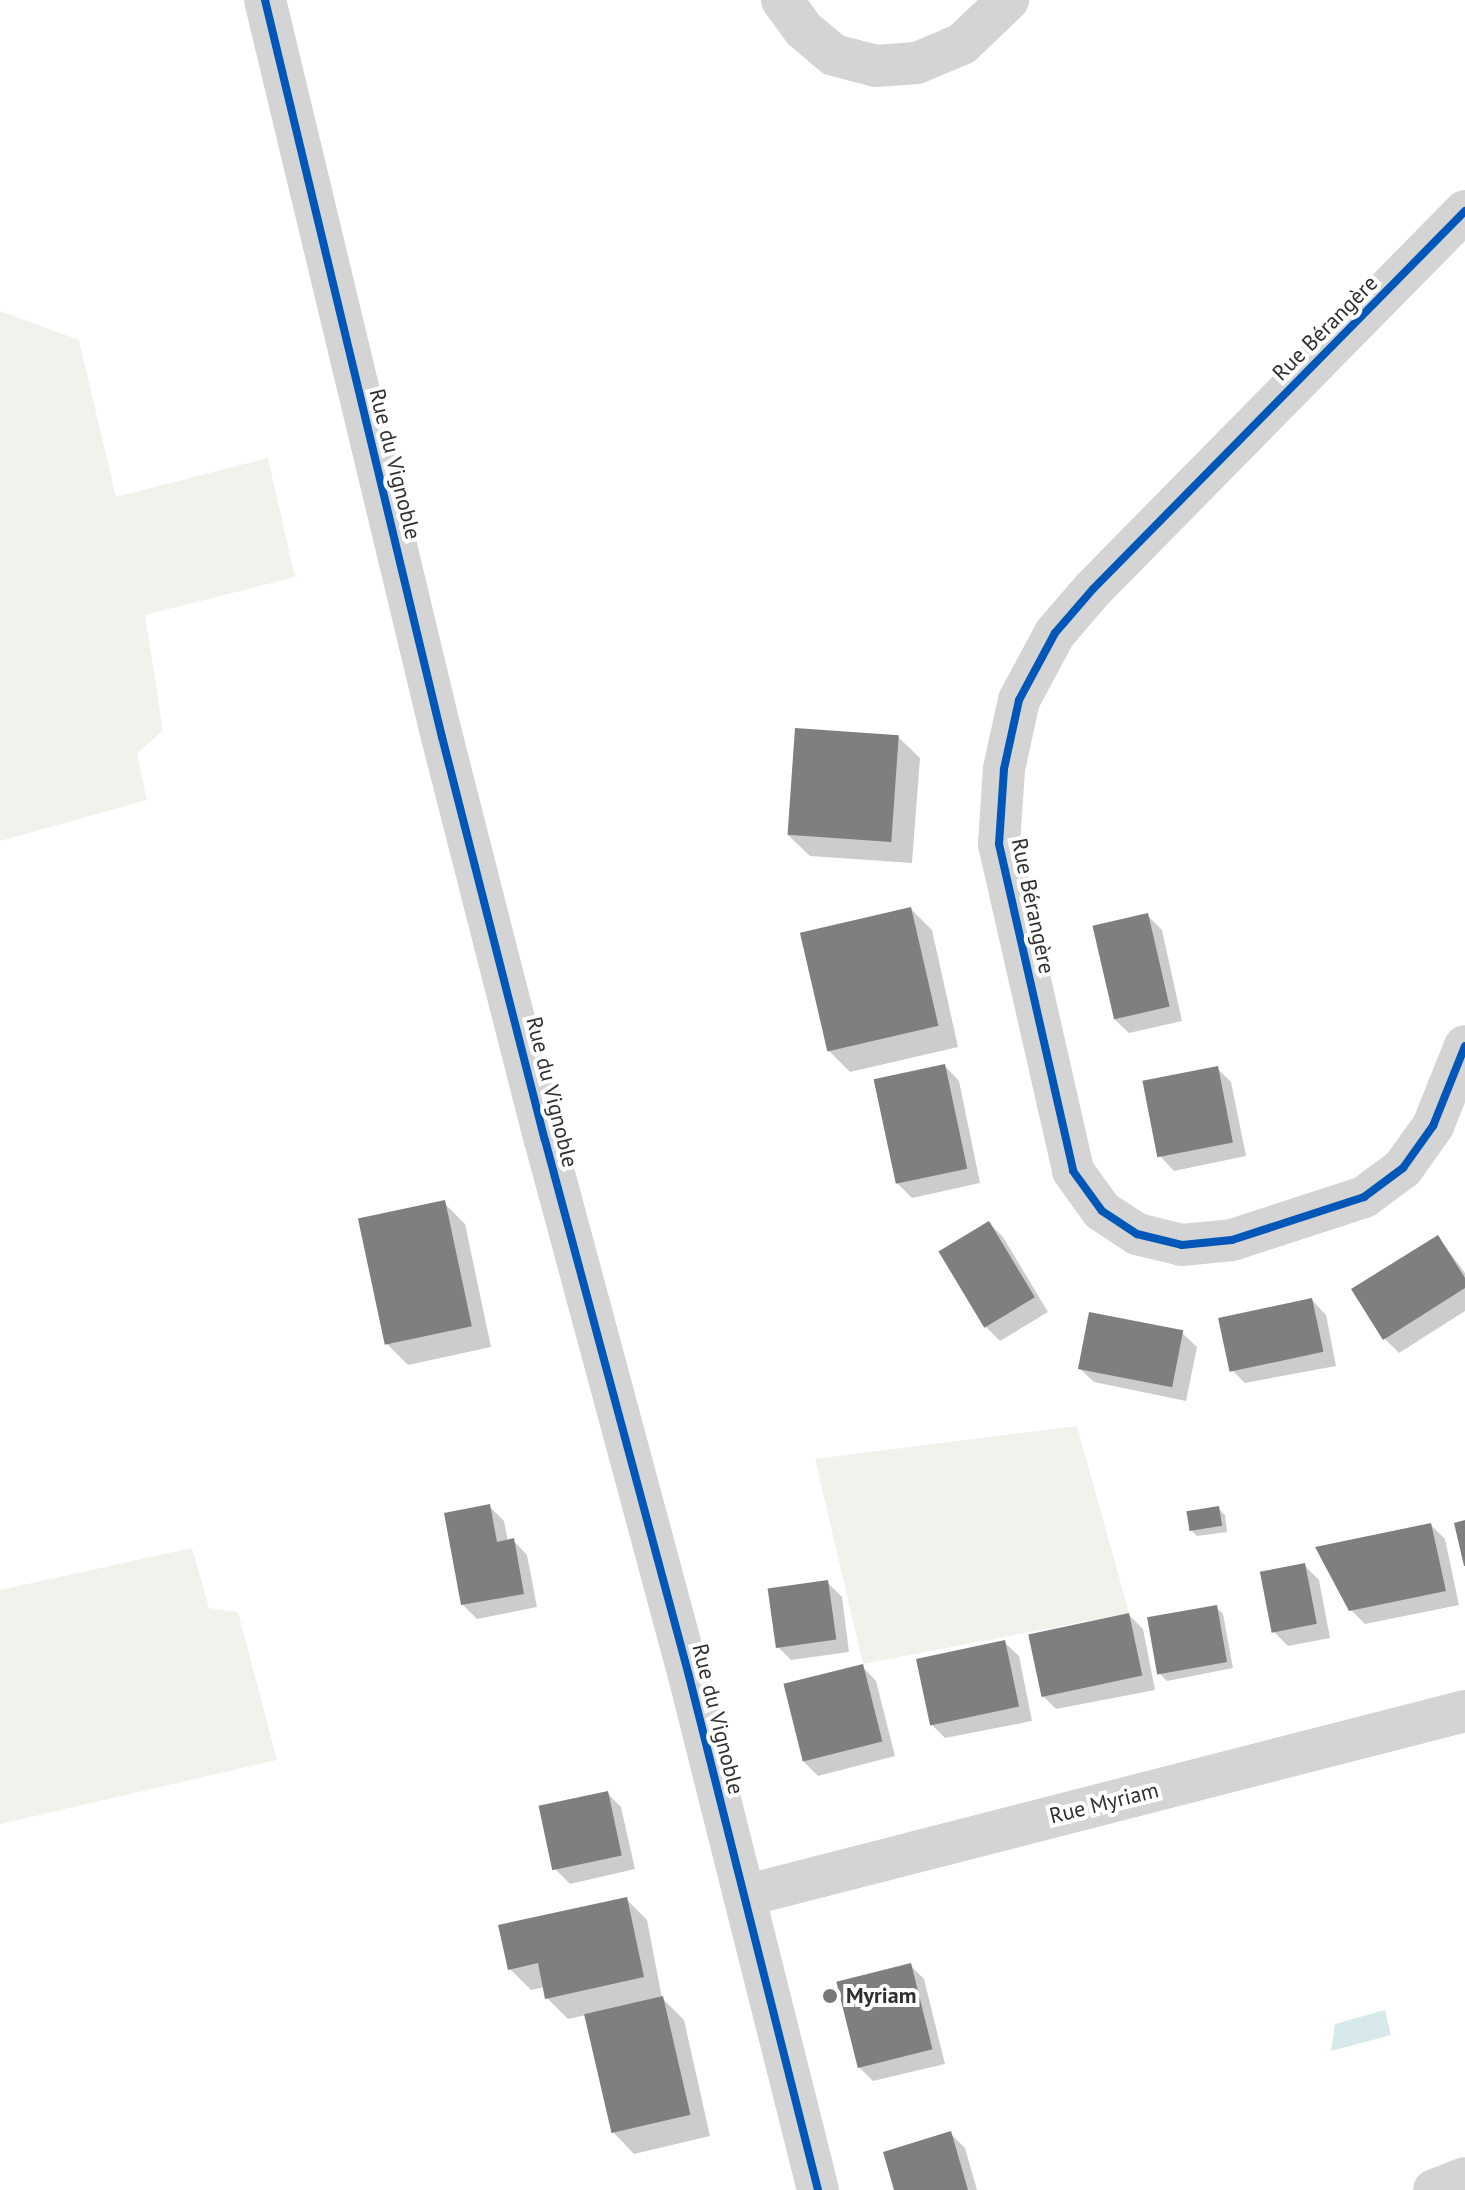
<!DOCTYPE html>
<meta charset="utf-8">
<style>
body{margin:0}
#map{position:relative;width:1465px;height:2190px;overflow:hidden;background:#fff;font-family:"PT Sans",sans-serif}
div>[style]{position:absolute}
.green>*{inset:0;background:#f1f2ec}
.water>*{inset:0;background:#d8e9eb}
.shadow>*{inset:0;background:#0003}
.building>*{inset:0;background:#7f7f7f;transform-origin:0 0}
.minor>*{height:42px;margin:-21px;padding:0 21px;transform-origin:21px;border-radius:21px;background:#d4d4d4}
.cycleway>*{height:8px;margin:-4px;padding:0 4px;transform-origin:4px;border-radius:4px;background:#0057b8}
.dots>*{width:22px;height:22px;translate:-50% -50%;box-sizing:border-box;border:4px solid #fff;border-radius:50%}
span{translate:-50% -50%;white-space:nowrap;text-align:center;line-height:1.15;-webkit-text-stroke:8px #fff;paint-order:stroke}
.street-label{font-size:22px;color:#303030}
.poi-label{font-size:22px;color:#303030;font-weight:700}
.left{translate:0 -50%;text-align:left}
</style>
<div id="map">
<div class="green">
<i style="clip-path:polygon(0 311px,79px 340px,116px 497px,268px 458px,295px 577px,145px 615px,163px 730px,137px 754px,147px 800px,0 841px)"></i>
<i style="clip-path:polygon(1077px 1426px,1129px 1613px,863px 1664px,815px 1459px)"></i>
<i style="clip-path:polygon(192px 1548px,209px 1608px,238px 1612px,277px 1760px,0 1824px,0 1590px)"></i>
</div>
<div class="water">
<i style="clip-path:polygon(1385px 2010px,1391px 2035px,1331px 2051px,1335px 2024px)"></i>
</div>
<div class="shadow">
<i style="clip-path:polygon(898px 737px,920px 758px,912px 863px,810px 856px,788px 835px)"></i>
<i style="clip-path:polygon(911px 909px,932px 930px,958px 1047px,850px 1072px,829px 1051px)"></i>
<i style="clip-path:polygon(1147px 915px,1162px 930px,1182px 1021px,1129px 1033px,1114px 1019px)"></i>
<i style="clip-path:polygon(945px 1066px,959px 1081px,980px 1183px,912px 1198px,898px 1184px)"></i>
<i style="clip-path:polygon(1217px 1068px,1231px 1082px,1246px 1156px,1174px 1171px,1160px 1156px)"></i>
<i style="clip-path:polygon(444px 1203px,465px 1224px,491px 1347px,408px 1365px,387px 1344px)"></i>
<i style="clip-path:polygon(989px 1223px,1003px 1237px,1048px 1312px,1000px 1341px,986px 1327px)"></i>
<i style="clip-path:polygon(1438px 1237px,1465px 1273px,1465px 1311px,1399px 1353px,1385px 1339px)"></i>
<i style="clip-path:polygon(1312px 1300px,1326px 1315px,1336px 1366px,1245px 1383px,1231px 1369px)"></i>
<i style="clip-path:polygon(1182px 1333px,1197px 1347px,1186px 1401px,1094px 1382px,1079px 1368px)"></i>
<i style="clip-path:polygon(490px 1507px,504px 1521px,508px 1542px,513px 1540px,527px 1555px,537px 1607px,477px 1619px,462px 1604px)"></i>
<i style="clip-path:polygon(1218px 1508px,1225px 1515px,1227px 1532px,1197px 1536px,1191px 1530px)"></i>
<i style="clip-path:polygon(1431px 1525px,1445px 1539px,1459px 1605px,1365px 1624px,1351px 1610px)"></i>
<i style="clip-path:polygon(1304px 1565px,1319px 1580px,1330px 1638px,1288px 1646px,1274px 1632px)"></i>
<i style="clip-path:polygon(827px 1582px,842px 1597px,849px 1652px,791px 1660px,777px 1646px)"></i>
<i style="clip-path:polygon(1216px 1607px,1223px 1614px,1233px 1668px,1167px 1681px,1160px 1674px)"></i>
<i style="clip-path:polygon(1129px 1615px,1143px 1629px,1155px 1690px,1056px 1709px,1042px 1695px)"></i>
<i style="clip-path:polygon(1004px 1642px,1019px 1656px,1032px 1721px,945px 1738px,931px 1724px)"></i>
<i style="clip-path:polygon(862px 1666px,876px 1681px,895px 1756px,818px 1776px,804px 1762px)"></i>
<i style="clip-path:polygon(607px 1793px,621px 1807px,635px 1869px,570px 1884px,556px 1870px)"></i>
<i style="clip-path:polygon(626px 1899px,647px 1920px,662px 1998px,684px 2020px,710px 2136px,634px 2154px,613px 2132px,586px 2015px,568px 2019px,547px 1998px,545px 1987px,531px 1990px,510px 1969px)"></i>
<i style="clip-path:polygon(910px 1965px,924px 1979px,945px 2064px,873px 2081px,859px 2067px)"></i>
<i style="clip-path:polygon(950px 2133px,965px 2148px,977px 2190px,896px 2190px)"></i>
</div>
<div class="building">
<i style="left:795px;top:728px;width:104px;height:107px;rotate:4deg"></i>
<i style="left:911px;top:907px;width:122px;height:114px;rotate:77deg"></i>
<i style="left:1148px;top:913px;width:96px;height:57px;rotate:77deg"></i>
<i style="left:945px;top:1064px;width:107px;height:73px;rotate:78deg"></i>
<i style="left:1218px;top:1066px;width:78px;height:77px;rotate:79deg"></i>
<i style="left:445px;top:1200px;width:129px;height:89px;rotate:78deg"></i>
<i style="left:989px;top:1221px;width:89px;height:59px;rotate:59deg"></i>
<i style="clip-path:polygon(1438px 1235px,1465px 1278px,1465px 1288px,1383px 1340px,1351px 1289px)"></i>
<i style="left:1312px;top:1298px;width:55px;height:96px;rotate:78deg"></i>
<i style="left:1089px;top:1312px;width:96px;height:58px;rotate:11deg"></i>
<i style="clip-path:polygon(490px 1504px,497px 1542px,514px 1538px,524px 1594px,461px 1605px,444px 1513px)"></i>
<i style="left:1219px;top:1506px;width:20px;height:33px;rotate:81deg"></i>
<i style="clip-path:polygon(1465px 1520px,1465px 1566px,1464px 1566px,1454px 1523px)"></i>
<i style="clip-path:polygon(1431px 1523px,1446px 1591px,1349px 1611px,1315px 1547px)"></i>
<i style="left:1305px;top:1563px;width:62px;height:46px;rotate:79deg"></i>
<i style="left:828px;top:1580px;width:60px;height:61px;rotate:82deg"></i>
<i style="left:1217px;top:1605px;width:58px;height:71px;rotate:80deg"></i>
<i style="left:1129px;top:1613px;width:64px;height:103px;rotate:78deg"></i>
<i style="left:1005px;top:1640px;width:68px;height:91px;rotate:78deg"></i>
<i style="left:863px;top:1664px;width:80px;height:82px;rotate:76deg"></i>
<i style="left:608px;top:1791px;width:66px;height:71px;rotate:78deg"></i>
<i style="clip-path:polygon(627px 1897px,644px 1977px,545px 1999px,538px 1963px,508px 1970px,498px 1925px)"></i>
<i style="left:911px;top:1963px;width:89px;height:77px;rotate:76deg"></i>
<i style="left:663px;top:1996px;width:122px;height:81px;rotate:77deg"></i>
<i style="clip-path:polygon(951px 2131px,968px 2190px,894px 2190px,883px 2152px)"></i>
</div>
<div class="minor">
<i style="left:265px;top:0;width:758px;rotate:76.5deg"></i>
<i style="left:442px;top:737px;width:416px;rotate:75.7deg"></i>
<i style="left:545px;top:1140px;width:555px;rotate:74.96deg"></i>
<i style="left:689px;top:1676px;width:530px;rotate:75.91deg"></i>
<i style="left:782px;top:0;width:37px;rotate:54deg"></i>
<i style="left:804px;top:30px;width:39px;rotate:40deg"></i>
<i style="left:834px;top:55px;width:43px;rotate:14.7deg"></i>
<i style="left:876px;top:66px;width:41px;rotate:-4.2deg"></i>
<i style="left:917px;top:63px;width:49px;rotate:-22.9deg"></i>
<i style="left:962px;top:44px;width:64px;rotate:-43.7deg"></i>
<i style="left:1465px;top:211px;width:530px;rotate:134.54deg"></i>
<i style="left:1093px;top:589px;width:58px;rotate:130.8deg"></i>
<i style="left:1055px;top:633px;width:76px;rotate:118.2deg"></i>
<i style="left:1019px;top:700px;width:71px;rotate:102.3deg"></i>
<i style="left:1004px;top:769px;width:75px;rotate:93.8deg"></i>
<i style="left:999px;top:844px;width:335px;rotate:77.2deg"></i>
<i style="left:1073px;top:1171px;width:49px;rotate:54.1deg"></i>
<i style="left:1102px;top:1211px;width:42px;rotate:33.3deg"></i>
<i style="left:1137px;top:1234px;width:46px;rotate:13.7deg"></i>
<i style="left:1182px;top:1245px;width:50px;rotate:-5.7deg"></i>
<i style="left:1232px;top:1240px;width:139px;rotate:-18deg"></i>
<i style="left:1364px;top:1197px;width:49px;rotate:-36.6deg"></i>
<i style="left:1403px;top:1168px;width:52px;rotate:-54.5deg"></i>
<i style="left:1433px;top:1126px;width:86px;rotate:-68.2deg"></i>
<i style="left:744px;top:1896px;width:744px;rotate:-14.39deg"></i>
<i style="left:1434px;top:2190px;width:33px;rotate:-21deg"></i>
</div>
<div class="cycleway">
<i style="left:265px;top:0;width:758px;rotate:76.5deg"></i>
<i style="left:442px;top:737px;width:416px;rotate:75.7deg"></i>
<i style="left:545px;top:1140px;width:555px;rotate:74.96deg"></i>
<i style="left:689px;top:1676px;width:530px;rotate:75.91deg"></i>
<i style="left:1465px;top:211px;width:530px;rotate:134.54deg"></i>
<i style="left:1093px;top:589px;width:58px;rotate:130.8deg"></i>
<i style="left:1055px;top:633px;width:76px;rotate:118.2deg"></i>
<i style="left:1019px;top:700px;width:71px;rotate:102.3deg"></i>
<i style="left:1004px;top:769px;width:75px;rotate:93.8deg"></i>
<i style="left:999px;top:844px;width:335px;rotate:77.2deg"></i>
<i style="left:1073px;top:1171px;width:49px;rotate:54.1deg"></i>
<i style="left:1102px;top:1211px;width:42px;rotate:33.3deg"></i>
<i style="left:1137px;top:1234px;width:46px;rotate:13.7deg"></i>
<i style="left:1182px;top:1245px;width:50px;rotate:-5.7deg"></i>
<i style="left:1232px;top:1240px;width:139px;rotate:-18deg"></i>
<i style="left:1364px;top:1197px;width:49px;rotate:-36.6deg"></i>
<i style="left:1403px;top:1168px;width:52px;rotate:-54.5deg"></i>
<i style="left:1433px;top:1126px;width:86px;rotate:-68.2deg"></i>
</div>
<div class="dots">
<i style="left:830px;top:1996px;background:#787878"></i>
</div>
<div class="street-label">
<span style="left:1325px;top:328px;rotate:-45deg">Rue Bérangère</span>
<span style="left:395px;top:464px;rotate:76deg">Rue du Vignoble</span>
<span style="left:1033px;top:906px;rotate:78deg">Rue Bérangère</span>
<span style="left:552px;top:1092px;rotate:76deg">Rue du Vignoble</span>
<span style="left:718px;top:1719px;rotate:76deg">Rue du Vignoble</span>
<span style="left:1104px;top:1803px;rotate:-14deg">Rue Myriam</span>
</div>
<div class="poi-label">
<span class="left" style="left:846px;top:1996px">Myriam</span>
</div>
</div>
